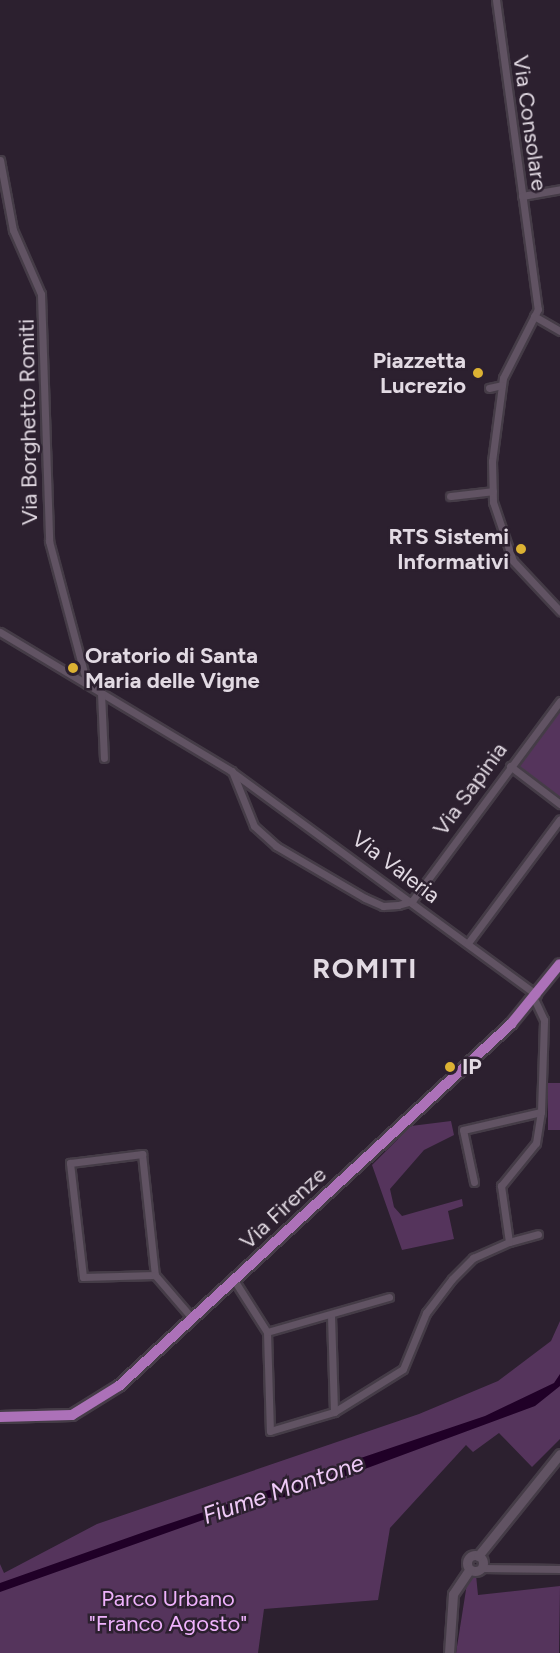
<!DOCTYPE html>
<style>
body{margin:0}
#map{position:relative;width:560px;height:1653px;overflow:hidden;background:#2c202f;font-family:Figtree,sans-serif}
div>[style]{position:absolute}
.green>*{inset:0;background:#55345c;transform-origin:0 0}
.water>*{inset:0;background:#200027}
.roads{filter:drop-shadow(2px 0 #453c47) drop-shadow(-2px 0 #453c47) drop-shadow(0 2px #453c47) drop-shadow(0 -2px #453c47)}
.minor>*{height:7px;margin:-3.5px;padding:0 3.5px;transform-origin:3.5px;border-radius:3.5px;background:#615363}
.secondary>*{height:9px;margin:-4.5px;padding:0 4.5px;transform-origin:4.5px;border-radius:4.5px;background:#615363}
.secondary>.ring{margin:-4.5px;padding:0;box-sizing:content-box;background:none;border:9px solid #615363;border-radius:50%}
.primary>*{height:10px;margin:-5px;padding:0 5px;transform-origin:5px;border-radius:5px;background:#ac71b8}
.dots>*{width:16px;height:16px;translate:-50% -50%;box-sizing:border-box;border:3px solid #2c202f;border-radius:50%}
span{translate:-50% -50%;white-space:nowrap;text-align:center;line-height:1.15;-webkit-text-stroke:5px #2c202f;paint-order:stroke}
.street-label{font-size:22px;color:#e2dae3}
.poi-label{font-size:22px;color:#e2dae3;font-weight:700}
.right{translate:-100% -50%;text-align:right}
.left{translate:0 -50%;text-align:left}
.park-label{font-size:22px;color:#efb2fc}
.water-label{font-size:24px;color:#efcaf7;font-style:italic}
.district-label{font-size:28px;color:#e2dae3;font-weight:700;letter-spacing:1.5px}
</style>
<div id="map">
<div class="green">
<i style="clip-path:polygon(560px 710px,560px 799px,516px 765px)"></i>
<i style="left:548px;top:1083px;width:12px;height:47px"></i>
<i style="clip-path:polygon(451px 1121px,454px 1135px,424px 1150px,390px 1189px,394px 1207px,402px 1216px,462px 1199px,463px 1206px,448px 1211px,454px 1239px,402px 1250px,372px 1165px,411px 1126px)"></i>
<i style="clip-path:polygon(560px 1321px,560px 1439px,532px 1467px,499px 1433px,473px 1452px,466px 1445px,390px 1528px,378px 1600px,264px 1609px,258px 1653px,0 1653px,0 1564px,4px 1573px,97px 1524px,419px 1414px,498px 1381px,551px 1341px)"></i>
<i style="clip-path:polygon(476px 1575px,478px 1595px,560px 1586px,559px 1653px,456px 1653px,468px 1577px)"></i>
</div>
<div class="water">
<i style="clip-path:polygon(560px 1374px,560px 1386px,535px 1406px,335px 1480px,304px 1483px,288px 1497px,265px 1498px,0 1592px,0 1583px,147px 1531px,311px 1476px,331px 1476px,340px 1465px,485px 1416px,554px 1383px)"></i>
</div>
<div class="roads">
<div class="minor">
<i style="left:496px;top:0;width:312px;rotate:82.3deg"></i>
<i style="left:538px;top:309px;width:77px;rotate:116.9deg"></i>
<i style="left:503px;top:378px;width:84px;rotate:97.5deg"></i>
<i style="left:492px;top:461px;width:41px;rotate:88.6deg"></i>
<i style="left:493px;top:502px;width:62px;rotate:71.3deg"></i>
<i style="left:513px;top:561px;width:69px;rotate:46.8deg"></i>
<i style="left:0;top:160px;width:71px;rotate:79.5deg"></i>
<i style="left:13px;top:230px;width:70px;rotate:66.4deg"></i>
<i style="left:41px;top:294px;width:247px;rotate:88.1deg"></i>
<i style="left:49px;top:541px;width:148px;rotate:75.1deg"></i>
<i style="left:522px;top:196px;width:39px;rotate:-10deg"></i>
<i style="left:534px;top:316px;width:30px;rotate:30deg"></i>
<i style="left:489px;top:388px;width:13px;rotate:-13deg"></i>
<i style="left:450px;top:496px;width:43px;rotate:-6.6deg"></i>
<i style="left:0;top:632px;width:270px;rotate:31deg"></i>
<i style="left:231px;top:771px;width:379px;rotate:36.2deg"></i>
<i style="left:101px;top:693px;width:65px;rotate:87.4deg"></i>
<i style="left:510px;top:766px;width:63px;rotate:37.2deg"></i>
<i style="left:232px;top:771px;width:59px;rotate:68.2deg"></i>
<i style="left:254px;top:826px;width:30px;rotate:42deg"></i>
<i style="left:276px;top:846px;width:103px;rotate:30.3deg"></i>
<i style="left:365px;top:898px;width:20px;rotate:24deg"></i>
<i style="left:383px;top:906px;width:15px;rotate:-4deg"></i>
<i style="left:398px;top:905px;width:15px;rotate:-16deg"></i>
<i style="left:412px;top:901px;width:249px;rotate:-53.5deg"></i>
<i style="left:468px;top:943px;width:154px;rotate:-53.4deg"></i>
<i style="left:142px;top:1154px;width:122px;rotate:83.9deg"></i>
<i style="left:155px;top:1275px;width:72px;rotate:178.4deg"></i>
<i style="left:83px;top:1277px;width:115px;rotate:-96.5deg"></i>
<i style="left:70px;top:1163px;width:73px;rotate:-7.1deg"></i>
<i style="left:474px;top:1182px;width:53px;rotate:-101.9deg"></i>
<i style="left:463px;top:1130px;width:80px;rotate:-13deg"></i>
<i style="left:509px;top:1242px;width:30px;rotate:-15deg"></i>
<i style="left:155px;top:1275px;width:57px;rotate:49.3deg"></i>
<i style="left:234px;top:1280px;width:62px;rotate:57.6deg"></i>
<i style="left:267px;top:1332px;width:99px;rotate:88.3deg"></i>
<i style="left:270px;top:1431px;width:67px;rotate:-16.5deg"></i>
<i style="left:334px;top:1412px;width:81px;rotate:-31.9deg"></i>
<i style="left:403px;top:1369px;width:61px;rotate:-67.7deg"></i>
<i style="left:426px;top:1313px;width:43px;rotate:-52.6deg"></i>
<i style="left:452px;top:1279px;width:30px;rotate:-45deg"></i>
<i style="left:473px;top:1258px;width:39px;rotate:-24deg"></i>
<i style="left:509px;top:1242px;width:57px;rotate:-98.1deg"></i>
<i style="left:501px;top:1186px;width:55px;rotate:-50.9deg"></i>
<i style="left:536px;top:1143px;width:31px;rotate:-81deg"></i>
<i style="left:541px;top:1112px;width:92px;rotate:-88.1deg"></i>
<i style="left:544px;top:1020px;width:23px;rotate:-115deg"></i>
<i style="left:331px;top:1316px;width:96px;rotate:88.2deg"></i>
<i style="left:267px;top:1332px;width:127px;rotate:-16deg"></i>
<i style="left:481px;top:1568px;width:79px;rotate:0.7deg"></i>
</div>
<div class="secondary">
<i class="ring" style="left:467px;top:1555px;width:7px;height:7px"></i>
<i style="left:478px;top:1556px;width:131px;rotate:-51.2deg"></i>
<i style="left:449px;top:1653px;width:59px;rotate:-86.1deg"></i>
<i style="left:453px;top:1594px;width:30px;rotate:-56deg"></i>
</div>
<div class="primary">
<i style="left:0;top:1417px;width:72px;rotate:-1.6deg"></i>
<i style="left:72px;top:1415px;width:55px;rotate:-31.7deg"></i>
<i style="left:119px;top:1386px;width:534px;rotate:-42.72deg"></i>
<i style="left:511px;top:1024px;width:77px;rotate:-50.8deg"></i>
</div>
</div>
<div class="dots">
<i style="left:478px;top:373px;background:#dcb233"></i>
<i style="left:521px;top:549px;background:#dcb233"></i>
<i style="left:73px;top:668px;background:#dcb233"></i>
<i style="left:450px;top:1067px;background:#dcb233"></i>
</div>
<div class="street-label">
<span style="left:530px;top:123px;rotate:82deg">Via Consolare</span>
<span style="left:28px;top:422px;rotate:-91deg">Via Borghetto Romiti</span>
<span style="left:470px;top:789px;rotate:-54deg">Via Sapinia</span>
<span style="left:396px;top:867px;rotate:37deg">Via Valeria</span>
<span style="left:283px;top:1208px;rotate:-43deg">Via Firenze</span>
</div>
<div class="poi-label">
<span class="right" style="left:466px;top:373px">Piazzetta<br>Lucrezio</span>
<span class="right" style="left:509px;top:549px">RTS Sistemi<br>Informativi</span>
<span class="left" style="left:85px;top:668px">Oratorio di Santa<br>Maria delle Vigne</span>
<span class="left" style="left:462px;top:1067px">IP</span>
</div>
<div class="park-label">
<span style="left:168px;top:1611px">Parco Urbano<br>"Franco Agosto"</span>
</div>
<div class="water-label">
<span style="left:283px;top:1489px;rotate:-19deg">Fiume Montone</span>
</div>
<div class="district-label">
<span style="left:365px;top:968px">ROMITI</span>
</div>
</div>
